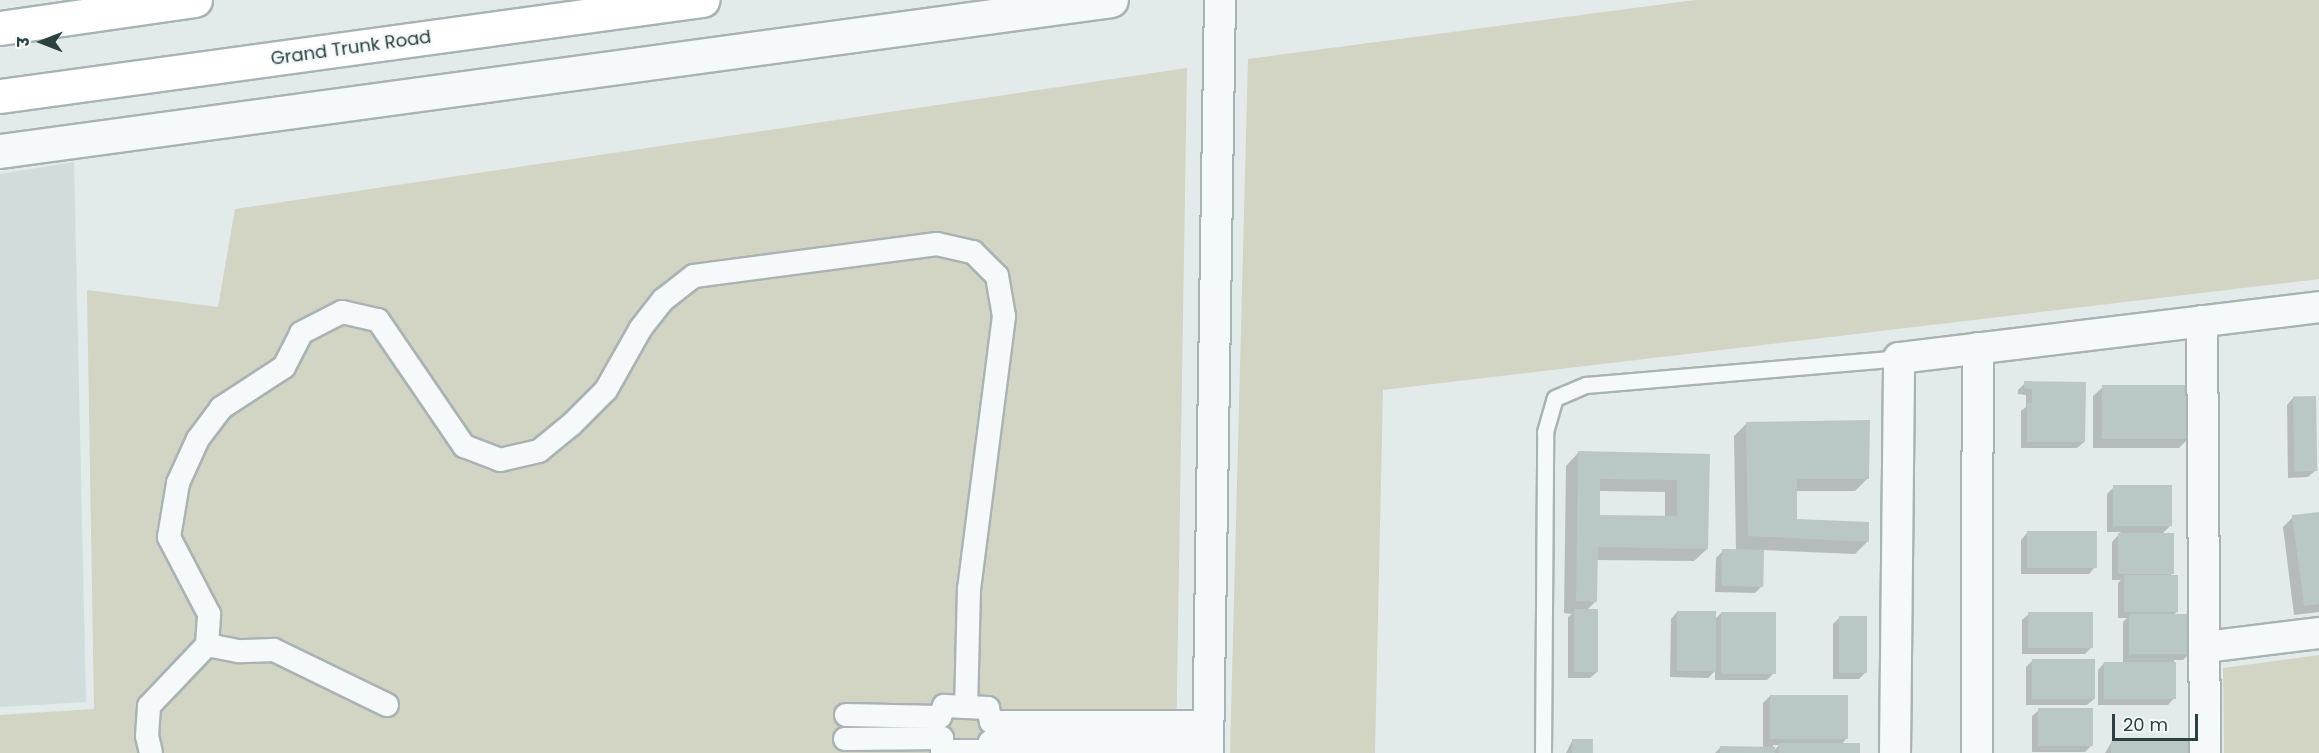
<!DOCTYPE html>
<meta charset="utf-8">
<style>
body{margin:0}
#map{position:relative;width:2319px;height:753px;overflow:hidden;background:#e3eaea;font-family:Poppins,"Noto Sans Devanagari",sans-serif}
div>[style]{position:absolute}
.built>*{inset:0;background:#d1dcdc}
.green>*{inset:0;background:#d2d4c4}
.shadow>*{inset:0;background:#0003}
.building>*{inset:0;background:#bac7c7;transform-origin:0 0}
.roads{filter:drop-shadow(2px 0 #a8b4b4) drop-shadow(-2px 0 #a8b4b4) drop-shadow(0 2px #a8b4b4) drop-shadow(0 -2px #a8b4b4)}
.service>*{height:15px;margin:-7.5px;padding:0 7.5px;transform-origin:7.5px;border-radius:7.5px;background:#f6f9f9}
.pedestrian>*{height:22px;margin:-11px;padding:0 11px;transform-origin:11px;border-radius:11px;background:#f6f9f9}
.minor>*{height:30px;margin:-15px;padding:0 15px;transform-origin:15px;border-radius:15px;background:#f6f9f9}
.tertiary>*{height:33px;margin:-16.5px;padding:0 16.5px;transform-origin:16.5px;border-radius:16.5px;background:#f6f9f9}
.trunk>*{height:33px;margin:-16.5px;padding:0 16.5px;transform-origin:16.5px;border-radius:16.5px;background:#fff}
span{translate:-50% -50%;white-space:nowrap;text-align:center;line-height:1.15;-webkit-text-stroke:4.5px #f3f8f8;paint-order:stroke}
.street-label{font-size:18px;color:#2b4142}
.north{position:absolute;left:12px;top:12px;width:60px;height:60px;-webkit-text-stroke:4px #f3f8f8;paint-order:stroke;rotate:270deg;font-size:16px;font-weight:700;line-height:24px;text-align:center;color:#2b4142}
.north::after{content:'';display:block;margin:auto;width:21px;height:27px;background:#2b4142;clip-path:polygon(50% 0,100% 100%,50% 72%,0 100%)}
.scale{position:absolute;left:2112px;top:714px;width:86px;height:27px;box-sizing:border-box;border:3px solid #2b4142;border-top:0;padding-left:8px;font-size:18px;line-height:21px;white-space:nowrap;color:#2b4142;-webkit-text-stroke:4px #f3f8f8;paint-order:stroke}
</style>
<div id="map">
<div class="built">
<i style="clip-path:polygon(74px 162px,86px 702px,0 707px,0 174px)"></i>
</div>
<div class="green">
<i style="clip-path:polygon(1695px 0,2319px 0,2319px 279px,1383px 390px,1375px 753px,1230px 753px,1248px 59px)"></i>
<i style="clip-path:polygon(1187px 68px,1176px 753px,0 753px,0 715px,94px 709px,87px 290px,218px 307px,235px 209px)"></i>
<i style="clip-path:polygon(2319px 655px,2319px 753px,2224px 753px,2223px 668px)"></i>
</div>
<div class="shadow">
<i style="clip-path:polygon(2025px 383px,2084px 383px,2084px 442px,2077px 448px,2021px 448px,2021px 411px,2026px 407px,2026px 395px,2018px 394px,2018px 390px)"></i>
<i style="clip-path:polygon(2103px 387px,2189px 438px,2179px 448px,2093px 448px,2093px 396px)"></i>
<i style="clip-path:polygon(2293px 398px,2315px 471px,2308px 477px,2288px 478px,2287px 405px)"></i>
<i style="clip-path:polygon(1747px 423px,1868px 478px,1855px 491px,1795px 491px,1795px 521px,1868px 541px,1855px 554px,1762px 550px,1762px 586px,1755px 593px,1715px 592px,1716px 558px,1723px 551px,1736px 551px,1734px 436px)"></i>
<i style="clip-path:polygon(evenodd,1578px 453px,1708px 455px,1707px 549px,1694px 561px,1596px 560px,1596px 601px,1586px 611px,1597px 672px,1590px 678px,1568px 678px,1568px 617px,1572px 614px,1564px 613px,1566px 466px,1578px 453px,1599px 491px,1665px 492px,1665px 517px,1599px 517px,1599px 491px)"></i>
<i style="clip-path:polygon(2114px 487px,2170px 526px,2161px 535px,2172px 573px,2169px 577px,2177px 612px,2173px 615px,2189px 654px,2183px 660px,2174px 660px,2174px 698px,2168px 705px,2098px 705px,2098px 670px,2104px 663px,2123px 663px,2123px 622px,2127px 618px,2118px 618px,2118px 583px,2121px 580px,2112px 580px,2112px 542px,2121px 532px,2107px 532px,2107px 494px)"></i>
<i style="clip-path:polygon(2319px 514px,2319px 612px,2294px 615px,2283px 527px,2293px 517px)"></i>
<i style="clip-path:polygon(2027px 533px,2095px 567px,2089px 574px,2021px 574px,2021px 540px)"></i>
<i style="clip-path:polygon(1677px 612px,1714px 620px,1721px 613px,1774px 673px,1767px 680px,1715px 680px,1715px 671px,1708px 678px,1670px 677px,1671px 619px)"></i>
<i style="clip-path:polygon(2029px 614px,2091px 648px,2085px 654px,2022px 654px,2022px 620px)"></i>
<i style="clip-path:polygon(1840px 617px,1866px 672px,1859px 679px,1833px 679px,1833px 624px)"></i>
<i style="clip-path:polygon(2033px 660px,2094px 699px,2087px 705px,2026px 705px,2026px 667px)"></i>
<i style="clip-path:polygon(evenodd,1770px 696px,1846px 739px,1841px 745px,1859px 753px,1715px 753px,1720px 748px,1763px 748px,1763px 703px,1770px 696px,1773px 745px,1779px 745px,1773px 752px,1773px 745px)"></i>
<i style="clip-path:polygon(2039px 710px,2091px 746px,2085px 752px,2032px 752px,2032px 716px)"></i>
<i style="clip-path:polygon(1572px 741px,1591px 753px,1566px 753px)"></i>
<i style="clip-path:polygon(2111px 743px,2187px 753px,2105px 753px)"></i>
</div>
<div class="building">
<i style="clip-path:polygon(2024px 381px,2086px 382px,2085px 442px,2027px 442px,2027px 403px,2032px 403px,2032px 389px,2024px 388px)"></i>
<i style="left:2102px;top:385px;width:88px;height:54px"></i>
<i style="left:2316px;top:396px;width:75px;height:23px;rotate:89deg"></i>
<i style="clip-path:polygon(1870px 420px,1869px 479px,1797px 479px,1797px 519px,1869px 522px,1869px 542px,1748px 536px,1746px 422px)"></i>
<i style="clip-path:polygon(evenodd,1578px 451px,1710px 454px,1708px 549px,1598px 547px,1597px 602px,1576px 601px,1578px 451px,1600px 479px,1677px 480px,1677px 516px,1600px 515px,1600px 479px)"></i>
<i style="left:2113px;top:485px;width:59px;height:41px"></i>
<i style="clip-path:polygon(2319px 512px,2319px 604px,2304px 606px,2292px 515px)"></i>
<i style="left:2027px;top:531px;width:70px;height:37px"></i>
<i style="left:2118px;top:533px;width:56px;height:41px"></i>
<i style="left:1722px;top:549px;width:42px;height:37px;rotate:1deg"></i>
<i style="left:2124px;top:575px;width:54px;height:37px"></i>
<i style="left:1574px;top:609px;width:24px;height:63px"></i>
<i style="left:1677px;top:611px;width:39px;height:60px"></i>
<i style="left:1721px;top:612px;width:55px;height:62px"></i>
<i style="left:2028px;top:612px;width:65px;height:36px"></i>
<i style="left:2129px;top:614px;width:62px;height:40px"></i>
<i style="left:1839px;top:616px;width:28px;height:57px"></i>
<i style="left:2032px;top:659px;width:63px;height:40px"></i>
<i style="left:2104px;top:662px;width:72px;height:37px"></i>
<i style="left:1770px;top:695px;width:78px;height:44px"></i>
<i style="left:2038px;top:708px;width:55px;height:38px"></i>
<i style="left:1572px;top:739px;width:21px;height:14px"></i>
<i style="left:2111px;top:741px;width:78px;height:12px"></i>
<i style="left:1860px;top:743px;width:10px;height:81px;rotate:90deg"></i>
<i style="clip-path:polygon(1720px 746px,1775px 747px,1775px 753px,1720px 753px)"></i>
</div>
<div class="roads">
<div class="service">
<i style="left:1543px;top:753px;width:321px;rotate:-89.6deg"></i>
<i style="left:1545px;top:432px;width:35px;rotate:-74deg"></i>
<i style="left:1555px;top:398px;width:34px;rotate:-23deg"></i>
<i style="left:1586px;top:385px;width:314px;rotate:-4.9deg"></i>
</div>
<div class="pedestrian">
<i style="left:387px;top:705px;width:126px;rotate:-154deg"></i>
<i style="left:274px;top:650px;width:36px;rotate:178deg"></i>
<i style="left:238px;top:651px;width:32px;rotate:-169deg"></i>
<i style="left:207px;top:645px;width:31px;rotate:-86deg"></i>
<i style="left:209px;top:614px;width:87px;rotate:-117.5deg"></i>
<i style="left:169px;top:537px;width:55px;rotate:-80.5deg"></i>
<i style="left:178px;top:483px;width:48px;rotate:-65.6deg"></i>
<i style="left:198px;top:439px;width:39px;rotate:-53deg"></i>
<i style="left:221px;top:408px;width:75px;rotate:-33.1deg"></i>
<i style="left:284px;top:367px;width:38px;rotate:-63deg"></i>
<i style="left:301px;top:333px;width:46px;rotate:-27.1deg"></i>
<i style="left:342px;top:312px;width:37px;rotate:13deg"></i>
<i style="left:378px;top:320px;width:153px;rotate:55.7deg"></i>
<i style="left:464px;top:446px;width:39px;rotate:21deg"></i>
<i style="left:500px;top:460px;width:40px;rotate:-13deg"></i>
<i style="left:539px;top:451px;width:43px;rotate:-39.3deg"></i>
<i style="left:572px;top:424px;width:48px;rotate:-45deg"></i>
<i style="left:606px;top:390px;width:71px;rotate:-60.6deg"></i>
<i style="left:641px;top:328px;width:36px;rotate:-52deg"></i>
<i style="left:663px;top:300px;width:39px;rotate:-38deg"></i>
<i style="left:694px;top:276px;width:245px;rotate:-7.5deg"></i>
<i style="left:937px;top:244px;width:37px;rotate:13deg"></i>
<i style="left:973px;top:252px;width:34px;rotate:45deg"></i>
<i style="left:997px;top:276px;width:41px;rotate:80.1deg"></i>
<i style="left:1004px;top:316px;width:274px;rotate:97.3deg"></i>
<i style="left:969px;top:588px;width:119px;rotate:91.4deg"></i>
<i style="left:846px;top:715px;width:94px;rotate:1.2deg"></i>
<i style="left:940px;top:717px;width:12px;rotate:-70deg"></i>
<i style="left:944px;top:706px;width:44px;rotate:2.6deg"></i>
<i style="left:988px;top:708px;width:14px;rotate:78deg"></i>
<i style="left:991px;top:722px;width:218px"></i>
<i style="left:845px;top:739px;width:97px;rotate:-0.6deg"></i>
<i style="left:942px;top:738px;width:13px;rotate:90deg"></i>
<i style="left:942px;top:751px;width:48px"></i>
<i style="left:990px;top:751px;width:9px;rotate:-90deg"></i>
<i style="left:990px;top:742px;width:218px"></i>
<i style="left:151px;top:753px;width:17px;rotate:-103deg"></i>
<i style="left:147px;top:736px;width:30px;rotate:-86deg"></i>
<i style="left:149px;top:706px;width:84px;rotate:-46.4deg"></i>
</div>
<div class="minor">
<i style="left:2202px;top:321px;width:432px;rotate:89.6deg"></i>
<i style="left:2205px;top:647px;width:115px;rotate:-7deg"></i>
<i style="left:1208px;top:753px;width:753px;rotate:-89.09deg"></i>
<i style="left:1895px;top:753px;width:395px;rotate:-89.4deg"></i>
<i style="left:1899px;top:358px;width:423px;rotate:-6.9deg"></i>
<i style="left:1977px;top:753px;width:405px;rotate:-89.9deg"></i>
</div>
<div class="tertiary">
<i style="left:0;top:151px;width:1121px;rotate:-7.74deg"></i>
</div>
<div class="trunk">
<i style="left:0;top:28px;width:197px;rotate:-8.2deg"></i>
<i style="left:0;top:96px;width:709px;rotate:-7.79deg"></i>
</div>
</div>
<div class="street-label">
<span style="left:351px;top:48px;rotate:-8deg">Grand Trunk Road</span>
</div>
<div class="north">उ</div>
<div class="scale">20 m</div>
</div>
